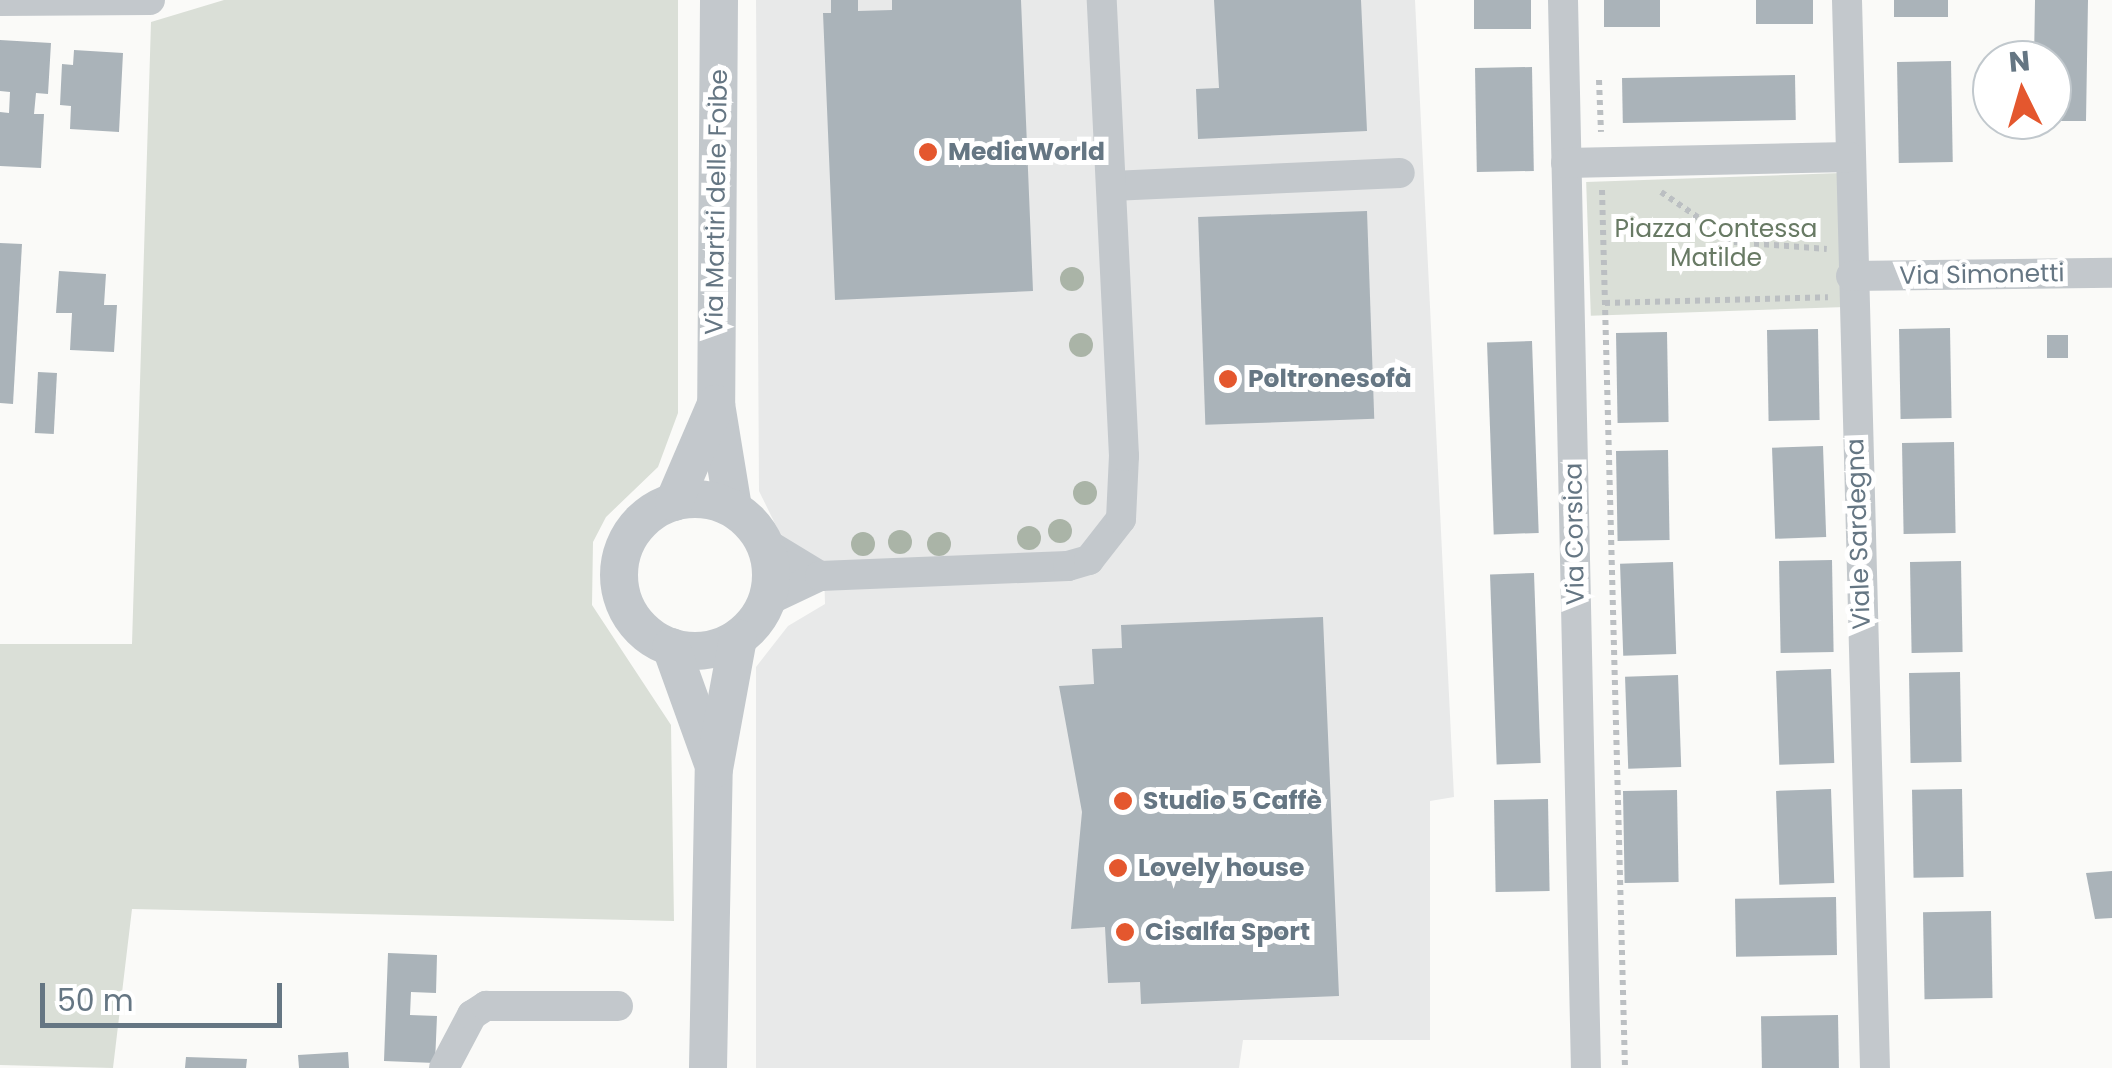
<!DOCTYPE html>
<meta charset="utf-8">
<style>
body{margin:0}
#map{position:relative;width:2112px;height:1068px;overflow:hidden;background:#fafaf8;font-family:Poppins,sans-serif}
div>[style]{position:absolute}
.built>*{inset:0;background:#e8e9e9}
.green>*{inset:0;background:#dadfd7;transform-origin:0 0}
.building>*{inset:0;background:#aab3b9;transform-origin:0 0}
.path>*{height:6px;margin-top:-3px;transform-origin:0;background:repeating-linear-gradient(90deg,#bbbfc2 0 5px,transparent 0 10px)}
.minor>*{height:30px;margin:-15px;padding:0 15px;transform-origin:15px;border-radius:15px;background:#c3c8cc}
.tertiary>*{height:38px;margin:-19px;padding:0 19px;transform-origin:19px;border-radius:19px;background:#c3c8cc}
.tertiary>.ring{margin:-19px;padding:0;box-sizing:content-box;background:none;border:38px solid #c3c8cc;border-radius:50%}
.trees>*{width:24px;height:24px;margin:-12px;border-radius:50%;background:#aab4a7}
.dots>*{width:28px;height:28px;translate:-50% -50%;box-sizing:border-box;border:5px solid #fff;border-radius:50%}
span{translate:-50% -50%;white-space:nowrap;text-align:center;line-height:1.15;-webkit-text-stroke:10px #fff;paint-order:stroke}
.poi-label{font-size:25px;color:#657683;font-weight:700}
.left{translate:0 -50%;text-align:left}
.street-label{font-size:25px;color:#657683}
.park-label{font-size:25px;color:#687a64}
.north{position:absolute;left:1972px;top:40px;width:100px;height:100px;box-sizing:border-box;background:#fff;border:2px solid #c1c8cd;border-radius:50%;rotate:355deg;font-size:28px;font-weight:700;line-height:40px;text-align:center;color:#657683}
.north::after{content:'';display:block;margin:auto;width:35px;height:45px;background:#e4572e;clip-path:polygon(50% 0,100% 100%,50% 72%,0 100%)}
.scale{position:absolute;left:40px;top:983px;width:242px;height:45px;box-sizing:border-box;border:5px solid #657683;border-top:0;padding-left:12px;font-size:30px;line-height:35px;white-space:nowrap;color:#657683;-webkit-text-stroke:8px #fff;paint-order:stroke}
</style>
<div id="map">
<div class="built">
<i style="clip-path:polygon(756px 0,1415px 0,1454px 797px,1430px 801px,1430px 1040px,1243px 1040px,1239px 1068px,756px 1068px,756px 667px,788px 626px,825px 604px,824px 566px,785px 544px,759px 491px)"></i>
</div>
<div class="green">
<i style="clip-path:polygon(224px 0,678px 0,678px 413px,658px 467px,606px 517px,593px 542px,592px 605px,671px 725px,674px 921px,132px 909px,113px 1068px,0 1065px,0 644px,132px 644px,151px 22px)"></i>
<i style="left:1841px;top:173px;width:134px;height:255px;rotate:88deg"></i>
</div>
<div class="building">
<i style="clip-path:polygon(831px 0,858px 0,858px 11px,892px 10px,892px 0,1021px 0,1033px 291px,835px 300px,823px 13px,831px 13px)"></i>
<i style="clip-path:polygon(1214px 0,1361px 0,1367px 131px,1198px 139px,1196px 89px,1219px 88px)"></i>
<i style="left:1474px;top:0;width:57px;height:29px"></i>
<i style="left:1604px;top:0;width:56px;height:27px"></i>
<i style="left:1756px;top:0;width:57px;height:24px"></i>
<i style="left:1894px;top:0;width:54px;height:17px"></i>
<i style="clip-path:polygon(2035px 0,2088px 0,2086px 121px,2052px 121px,2052px 60px,2034px 60px)"></i>
<i style="clip-path:polygon(0 40px,51px 43px,48px 94px,36px 93px,34px 114px,44px 114px,41px 168px,0 166px,0 112px,9px 113px,10px 92px,0 91px)"></i>
<i style="clip-path:polygon(74px 50px,123px 53px,119px 132px,70px 129px,71px 106px,60px 105px,62px 64px,73px 65px)"></i>
<i style="left:1951px;top:61px;width:101px;height:54px;rotate:89deg"></i>
<i style="left:1532px;top:67px;width:104px;height:57px;rotate:89deg"></i>
<i style="left:1795px;top:75px;width:45px;height:173px;rotate:89deg"></i>
<i style="left:1367px;top:211px;width:208px;height:169px;rotate:88deg"></i>
<i style="clip-path:polygon(0 243px,22px 244px,13px 404px,0 403px)"></i>
<i style="clip-path:polygon(59px 271px,106px 274px,104px 305px,117px 305px,114px 352px,70px 350px,72px 313px,56px 313px)"></i>
<i style="left:1950px;top:328px;width:90px;height:51px;rotate:89deg"></i>
<i style="left:1818px;top:329px;width:91px;height:51px;rotate:89deg"></i>
<i style="left:1667px;top:332px;width:90px;height:51px;rotate:89deg"></i>
<i style="left:2068px;top:335px;width:23px;height:21px;rotate:90deg"></i>
<i style="left:1532px;top:341px;width:192px;height:45px;rotate:88deg"></i>
<i style="left:38px;top:372px;width:19px;height:61px;rotate:3deg"></i>
<i style="left:1954px;top:442px;width:91px;height:52px;rotate:89deg"></i>
<i style="left:1823px;top:446px;width:91px;height:51px;rotate:88deg"></i>
<i style="left:1668px;top:450px;width:90px;height:52px;rotate:89deg"></i>
<i style="left:1832px;top:560px;width:92px;height:53px;rotate:89deg"></i>
<i style="left:1961px;top:561px;width:91px;height:51px;rotate:89deg"></i>
<i style="left:1673px;top:562px;width:92px;height:53px;rotate:88deg"></i>
<i style="left:1534px;top:573px;width:190px;height:44px;rotate:88deg"></i>
<i style="clip-path:polygon(1323px 617px,1339px 996px,1141px 1004px,1140px 982px,1108px 983px,1105px 927px,1071px 929px,1082px 812px,1059px 686px,1094px 684px,1092px 649px,1122px 648px,1121px 625px)"></i>
<i style="left:1831px;top:669px;width:94px;height:55px;rotate:88deg"></i>
<i style="left:1960px;top:672px;width:90px;height:51px;rotate:89deg"></i>
<i style="left:1678px;top:675px;width:92px;height:53px;rotate:88deg"></i>
<i style="left:1831px;top:789px;width:94px;height:55px;rotate:88deg"></i>
<i style="left:1962px;top:789px;width:88px;height:50px;rotate:89deg"></i>
<i style="left:1677px;top:790px;width:92px;height:54px;rotate:89deg"></i>
<i style="left:1548px;top:799px;width:92px;height:54px;rotate:89deg"></i>
<i style="clip-path:polygon(2112px 871px,2112px 918px,2095px 919px,2086px 873px)"></i>
<i style="left:1836px;top:897px;width:58px;height:101px;rotate:89deg"></i>
<i style="left:1991px;top:911px;width:87px;height:68px;rotate:89deg"></i>
<i style="clip-path:polygon(388px 953px,437px 955px,436px 993px,411px 992px,410px 1015px,437px 1016px,435px 1063px,384px 1061px)"></i>
<i style="left:1838px;top:1015px;width:53px;height:77px;rotate:89deg"></i>
<i style="clip-path:polygon(348px 1052px,349px 1068px,299px 1068px,298px 1055px)"></i>
<i style="clip-path:polygon(186px 1057px,247px 1059px,246px 1068px,185px 1068px)"></i>
</div>
<div class="path">
<i style="left:1599px;top:80px;width:52px;rotate:87.8deg"></i>
<i style="left:1602px;top:190px;width:878px;rotate:88.5deg"></i>
<i style="left:1661px;top:192px;width:88px;rotate:34.4deg"></i>
<i style="left:1734px;top:242px;width:93px;rotate:4.3deg"></i>
<i style="left:1605px;top:303px;width:223px;rotate:-1.5deg"></i>
</div>
<div class="minor">
<i style="left:1563px;top:0;width:1068px;rotate:88.77deg"></i>
<i style="left:1847px;top:0;width:1068px;rotate:88.5deg"></i>
<i style="left:0;top:1px;width:150px;rotate:-0.4deg"></i>
<i style="left:1566px;top:163px;width:283px;rotate:-1.2deg"></i>
<i style="left:1112px;top:186px;width:288px;rotate:-2.6deg"></i>
<i style="left:1851px;top:276px;width:261px;rotate:-0.7deg"></i>
<i style="left:764px;top:542px;width:66px;rotate:31.3deg"></i>
<i style="left:820px;top:576px;width:59px;rotate:154.7deg"></i>
<i style="left:820px;top:576px;width:248px;rotate:-2.3deg"></i>
<i style="left:1068px;top:566px;width:22px;rotate:-16deg"></i>
<i style="left:1089px;top:560px;width:52px;rotate:-52deg"></i>
<i style="left:1121px;top:519px;width:63px;rotate:-87.3deg"></i>
<i style="left:1124px;top:456px;width:457px;rotate:-92.8deg"></i>
<i style="left:444px;top:1068px;width:60px;rotate:-62.2deg"></i>
<i style="left:472px;top:1015px;width:17px;rotate:-33deg"></i>
<i style="left:486px;top:1006px;width:132px"></i>
</div>
<div class="tertiary">
<i style="left:719px;top:0;width:404px;rotate:90.4deg"></i>
<i style="left:716px;top:404px;width:105px;rotate:80.7deg"></i>
<i class="ring" style="left:619px;top:499px;width:114px;height:114px"></i>
<i style="left:674px;top:502px;width:107px;rotate:-66.8deg"></i>
<i style="left:671px;top:647px;width:121px;rotate:70.2deg"></i>
<i style="left:708px;top:1068px;width:299px;rotate:-88.9deg"></i>
<i style="left:714px;top:769px;width:133px;rotate:-79.6deg"></i>
</div>
<div class="trees">
<i style="left:1072px;top:279px"></i>
<i style="left:1081px;top:345px"></i>
<i style="left:1085px;top:493px"></i>
<i style="left:1060px;top:531px"></i>
<i style="left:1029px;top:538px"></i>
<i style="left:900px;top:542px"></i>
<i style="left:863px;top:544px"></i>
<i style="left:939px;top:544px"></i>
</div>
<div class="dots">
<i style="left:928px;top:152px;background:#e4572e"></i>
<i style="left:1228px;top:379px;background:#e4572e"></i>
<i style="left:1123px;top:801px;background:#e4572e"></i>
<i style="left:1118px;top:868px;background:#e4572e"></i>
<i style="left:1125px;top:932px;background:#e4572e"></i>
</div>
<div class="poi-label">
<span class="left" style="left:948px;top:152px">MediaWorld</span>
<span class="left" style="left:1248px;top:379px">Poltronesofà</span>
<span class="left" style="left:1143px;top:801px">Studio 5 Caffè</span>
<span class="left" style="left:1138px;top:868px">Lovely house</span>
<span class="left" style="left:1145px;top:932px">Cisalfa Sport</span>
</div>
<div class="street-label">
<span style="left:717px;top:202px;rotate:-89deg">Via Martiri delle Foibe</span>
<span style="left:1982px;top:275px;rotate:-1deg">Via Simonetti</span>
<span style="left:1575px;top:534px;rotate:-91deg">Via Corsica</span>
<span style="left:1859px;top:534px;rotate:-92deg">Viale Sardegna</span>
</div>
<div class="park-label">
<span style="left:1716px;top:244px">Piazza Contessa<br>Matilde</span>
</div>
<div class="north">N</div>
<div class="scale">50 m</div>
</div>
